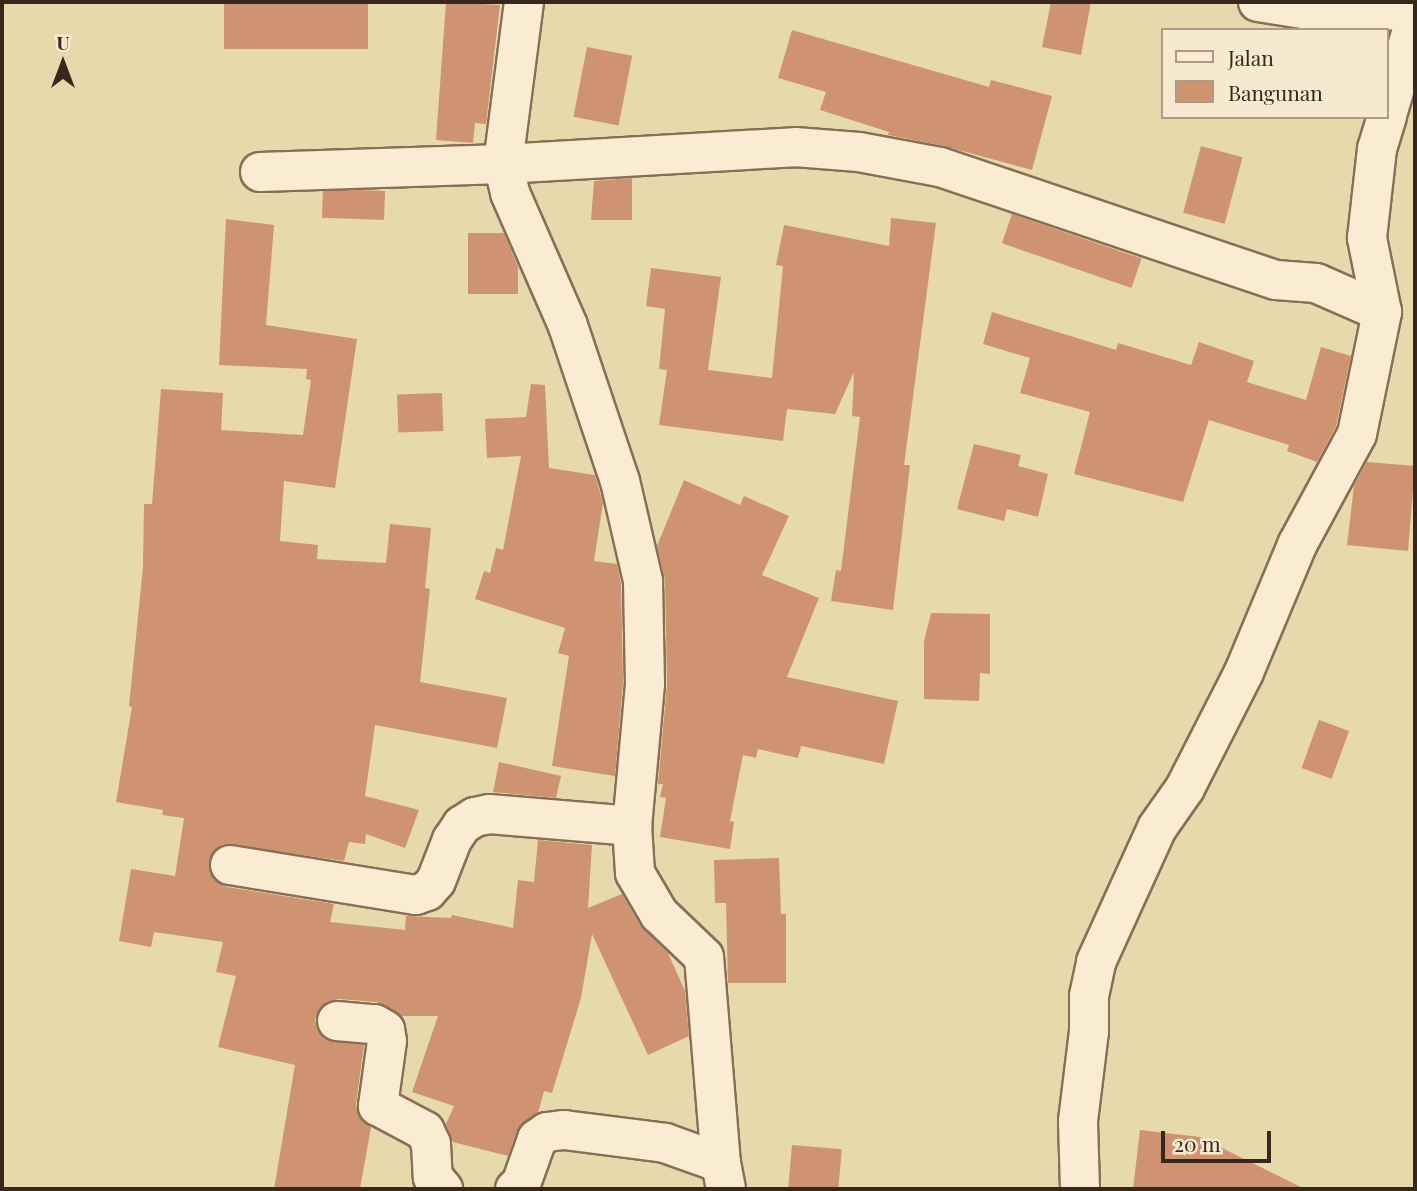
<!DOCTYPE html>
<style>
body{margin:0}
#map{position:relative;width:1417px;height:1191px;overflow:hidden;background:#f0debf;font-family:"Playfair Display",serif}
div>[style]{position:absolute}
.farmland>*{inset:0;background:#e6d9ac}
.building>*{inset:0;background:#d09372;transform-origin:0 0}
.roads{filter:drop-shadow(2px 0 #896e56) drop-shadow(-2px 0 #896e56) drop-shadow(0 2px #896e56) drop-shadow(0 -2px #896e56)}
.minor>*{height:38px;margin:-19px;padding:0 19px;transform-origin:19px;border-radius:19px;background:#faecd2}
span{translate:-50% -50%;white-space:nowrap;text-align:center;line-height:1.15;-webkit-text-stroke:5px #f7e9cf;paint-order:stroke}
.frame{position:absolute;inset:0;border:4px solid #38271c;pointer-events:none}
.legend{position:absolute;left:1161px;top:28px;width:228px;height:91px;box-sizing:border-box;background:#f7e9cf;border:2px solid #ab9b87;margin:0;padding:9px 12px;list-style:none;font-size:21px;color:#38271c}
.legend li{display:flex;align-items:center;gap:14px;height:35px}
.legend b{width:35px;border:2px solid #ab9b87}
.north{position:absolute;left:28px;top:28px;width:70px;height:70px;-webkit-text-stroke:5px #f7e9cf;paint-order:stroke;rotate:0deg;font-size:19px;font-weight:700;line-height:28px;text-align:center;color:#38271c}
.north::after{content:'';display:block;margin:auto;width:24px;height:32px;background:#38271c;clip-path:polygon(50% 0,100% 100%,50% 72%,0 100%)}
.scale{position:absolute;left:1161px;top:1131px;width:110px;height:32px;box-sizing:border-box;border:4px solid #38271c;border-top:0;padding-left:9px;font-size:21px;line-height:24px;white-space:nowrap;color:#38271c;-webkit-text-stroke:5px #f7e9cf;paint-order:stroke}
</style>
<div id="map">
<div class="farmland">
<i style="clip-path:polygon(evenodd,2px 2px,1415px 2px,1415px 1189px,2px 1189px,2px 2px,1163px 30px,1387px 30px,1387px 117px,1163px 117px,1163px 30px)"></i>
</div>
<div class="building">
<i style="left:224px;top:2px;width:144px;height:47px"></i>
<i style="clip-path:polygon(446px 2px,500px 5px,486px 124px,475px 123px,473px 143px,436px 140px)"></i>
<i style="clip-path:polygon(1051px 2px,1091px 2px,1081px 55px,1042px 47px)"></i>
<i style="clip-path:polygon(792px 30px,989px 87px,991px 80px,1052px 96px,1032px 170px,944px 146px,888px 135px,889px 132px,820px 110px,826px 92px,778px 78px)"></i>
<i style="left:587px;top:47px;width:46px;height:71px;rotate:11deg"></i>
<i style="left:1201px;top:146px;width:43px;height:69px;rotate:15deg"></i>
<i style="clip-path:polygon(632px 178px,632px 220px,591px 220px,594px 181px)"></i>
<i style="left:385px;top:191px;width:29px;height:62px;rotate:92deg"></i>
<i style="left:1012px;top:214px;width:137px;height:31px;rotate:19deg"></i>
<i style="clip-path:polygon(891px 218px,936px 223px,904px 465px,910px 465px,893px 610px,831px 601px,836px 570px,841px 571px,860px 417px,852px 416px,854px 372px,835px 414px,787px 409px,783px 441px,659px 425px,667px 370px,659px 369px,665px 309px,646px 306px,651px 268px,721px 277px,708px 370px,772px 378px,783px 266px,776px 265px,784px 225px,889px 246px)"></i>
<i style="clip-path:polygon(226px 219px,274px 225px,266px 325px,357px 339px,335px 488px,284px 481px,280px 541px,318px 545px,317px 559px,386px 563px,390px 524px,431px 528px,425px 588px,430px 589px,420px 682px,507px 698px,497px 748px,375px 725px,365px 796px,419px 810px,405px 848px,366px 834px,365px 844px,349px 842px,344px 861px,223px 844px,214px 851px,209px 861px,210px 873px,217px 882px,227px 887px,334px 904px,330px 922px,405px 930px,406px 916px,451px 918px,452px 915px,513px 928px,518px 880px,534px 882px,538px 840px,592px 845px,588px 908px,622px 894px,640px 925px,668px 953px,685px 991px,689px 1036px,648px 1055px,592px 934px,581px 998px,552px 1093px,544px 1091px,538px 1113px,517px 1131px,508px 1156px,453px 1142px,446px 1124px,454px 1106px,412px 1092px,438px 1016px,401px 1016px,377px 1002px,339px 999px,327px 1002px,319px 1009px,315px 1019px,317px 1030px,324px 1039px,364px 1045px,356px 1104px,359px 1117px,371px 1127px,360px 1189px,274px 1189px,295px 1065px,218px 1047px,236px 976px,216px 972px,223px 942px,154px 932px,151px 947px,119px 941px,131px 869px,175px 876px,184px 818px,162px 815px,163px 810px,116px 802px,132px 707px,129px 706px,143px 567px,144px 504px,152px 504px,161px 389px,223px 393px,221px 430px,303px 435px,311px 380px,306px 379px,307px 369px,219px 365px)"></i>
<i style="clip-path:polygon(468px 233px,504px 233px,518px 267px,518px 294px,468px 294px)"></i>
<i style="clip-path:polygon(992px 312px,1116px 350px,1118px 343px,1191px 365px,1199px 342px,1254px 361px,1247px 382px,1306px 400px,1321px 347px,1351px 356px,1336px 426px,1317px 462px,1287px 451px,1289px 445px,1209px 420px,1183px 502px,1074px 474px,1090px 412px,1020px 393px,1030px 358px,983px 344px)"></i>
<i style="clip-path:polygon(531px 384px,545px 385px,549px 468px,595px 475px,603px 503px,594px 561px,617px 564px,621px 584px,623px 683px,615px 776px,552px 766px,569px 656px,558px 653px,565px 628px,475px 599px,484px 571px,490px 573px,496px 548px,503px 550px,521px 456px,487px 458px,485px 419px,526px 417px)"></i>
<i style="left:442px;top:393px;width:38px;height:45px;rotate:88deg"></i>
<i style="clip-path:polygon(974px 444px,1021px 455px,1018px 466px,1048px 474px,1038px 517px,1007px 509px,1004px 521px,957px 509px)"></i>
<i style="clip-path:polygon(1367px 462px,1415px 466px,1408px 551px,1347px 545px,1354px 486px)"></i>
<i style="clip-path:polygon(684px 480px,740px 505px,744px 496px,789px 516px,762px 575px,819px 598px,787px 677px,898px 701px,884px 764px,801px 746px,798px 758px,758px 749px,756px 758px,743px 755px,730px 821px,734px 822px,730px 849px,660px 837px,666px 798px,660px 797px,663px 784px,658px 784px,667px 684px,665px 580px,657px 546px)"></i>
<i style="clip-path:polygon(931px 613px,990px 614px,990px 674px,980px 673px,979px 701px,924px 699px,924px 641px)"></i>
<i style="left:1319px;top:720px;width:32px;height:51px;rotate:20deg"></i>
<i style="clip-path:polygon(499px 762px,561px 776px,556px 798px,493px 792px)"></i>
<i style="clip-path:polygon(779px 858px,781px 914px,786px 914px,786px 983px,728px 983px,726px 903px,715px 903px,714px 860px)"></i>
<i style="clip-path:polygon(1140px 1130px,1200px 1137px,1305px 1189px,1133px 1189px)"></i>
<i style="left:792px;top:1145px;width:50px;height:44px;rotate:5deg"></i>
</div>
<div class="roads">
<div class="minor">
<i style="left:524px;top:2px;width:163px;rotate:97.4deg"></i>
<i style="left:503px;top:164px;width:30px;rotate:76deg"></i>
<i style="left:510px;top:193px;width:145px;rotate:66.4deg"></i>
<i style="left:568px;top:326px;width:163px;rotate:71.5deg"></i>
<i style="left:620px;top:481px;width:103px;rotate:77deg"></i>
<i style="left:643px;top:581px;width:103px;rotate:88.9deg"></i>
<i style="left:645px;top:684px;width:143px;rotate:95.2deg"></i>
<i style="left:632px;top:826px;width:47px;rotate:86.3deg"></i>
<i style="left:635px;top:873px;width:48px;rotate:59.7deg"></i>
<i style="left:659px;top:914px;width:62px;rotate:43.7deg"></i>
<i style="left:704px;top:957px;width:207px;rotate:85.3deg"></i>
<i style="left:721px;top:1163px;width:26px;rotate:79deg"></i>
<i style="left:1258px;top:2px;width:84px;rotate:8.9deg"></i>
<i style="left:1341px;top:15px;width:74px;rotate:-5.4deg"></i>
<i style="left:1387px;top:115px;width:99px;rotate:-73.6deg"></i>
<i style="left:260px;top:172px;width:243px;rotate:-1.9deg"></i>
<i style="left:503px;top:164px;width:292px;rotate:-3.3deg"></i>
<i style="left:795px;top:147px;width:64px;rotate:4.5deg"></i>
<i style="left:859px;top:152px;width:82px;rotate:10.5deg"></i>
<i style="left:940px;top:167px;width:354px;rotate:18.6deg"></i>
<i style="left:1276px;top:280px;width:40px;rotate:4.3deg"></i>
<i style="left:1316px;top:283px;width:72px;rotate:23.7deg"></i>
<i style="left:1382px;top:312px;width:76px;rotate:-101.5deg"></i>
<i style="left:1367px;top:238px;width:90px;rotate:-83.6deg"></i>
<i style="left:1377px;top:149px;width:34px;rotate:-73deg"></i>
<i style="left:230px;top:865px;width:188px;rotate:9.2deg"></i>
<i style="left:416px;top:895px;width:12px;rotate:-20deg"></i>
<i style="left:427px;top:891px;width:13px;rotate:-48deg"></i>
<i style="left:436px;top:881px;width:44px;rotate:-68.7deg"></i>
<i style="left:452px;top:840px;width:18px;rotate:-56deg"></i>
<i style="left:462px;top:825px;width:15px;rotate:-32deg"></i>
<i style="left:475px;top:817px;width:14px;rotate:-12deg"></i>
<i style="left:489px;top:814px;width:144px;rotate:4.8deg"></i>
<i style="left:337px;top:1021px;width:38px;rotate:5deg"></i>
<i style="left:375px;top:1024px;width:12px;rotate:31deg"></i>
<i style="left:385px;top:1030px;width:11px;rotate:80deg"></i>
<i style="left:387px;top:1041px;width:66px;rotate:97.9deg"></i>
<i style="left:378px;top:1106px;width:53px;rotate:28deg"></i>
<i style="left:425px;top:1131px;width:14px;rotate:65deg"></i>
<i style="left:431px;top:1144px;width:33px;rotate:87deg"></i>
<i style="left:433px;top:1177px;width:16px;rotate:50deg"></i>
<i style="left:515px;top:1189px;width:8px;rotate:-40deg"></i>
<i style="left:521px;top:1184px;width:48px;rotate:-70.4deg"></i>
<i style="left:537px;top:1139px;width:12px;rotate:-35deg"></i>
<i style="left:547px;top:1132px;width:17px;rotate:-7deg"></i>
<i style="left:564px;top:1130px;width:102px;rotate:7.3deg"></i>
<i style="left:665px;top:1143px;width:59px;rotate:19.7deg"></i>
<i style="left:1080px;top:1189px;width:68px;rotate:-91.7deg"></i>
<i style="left:1078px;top:1121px;width:91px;rotate:-83deg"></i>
<i style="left:1089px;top:1031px;width:35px;rotate:-90deg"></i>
<i style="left:1089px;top:996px;width:35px;rotate:-78deg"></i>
<i style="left:1096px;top:962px;width:147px;rotate:-65.5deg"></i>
<i style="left:1157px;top:828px;width:49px;rotate:-55deg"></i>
<i style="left:1185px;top:788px;width:130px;rotate:-63deg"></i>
<i style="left:1244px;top:672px;width:138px;rotate:-67.3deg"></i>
<i style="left:1297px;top:545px;width:126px;rotate:-61.6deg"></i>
<i style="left:1357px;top:434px;width:125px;rotate:-78.4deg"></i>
</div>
</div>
<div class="frame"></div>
<ul class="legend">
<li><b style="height:9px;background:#faecd2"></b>Jalan</li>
<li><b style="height:19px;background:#d09372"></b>Bangunan</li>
</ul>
<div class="north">U</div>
<div class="scale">20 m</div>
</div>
